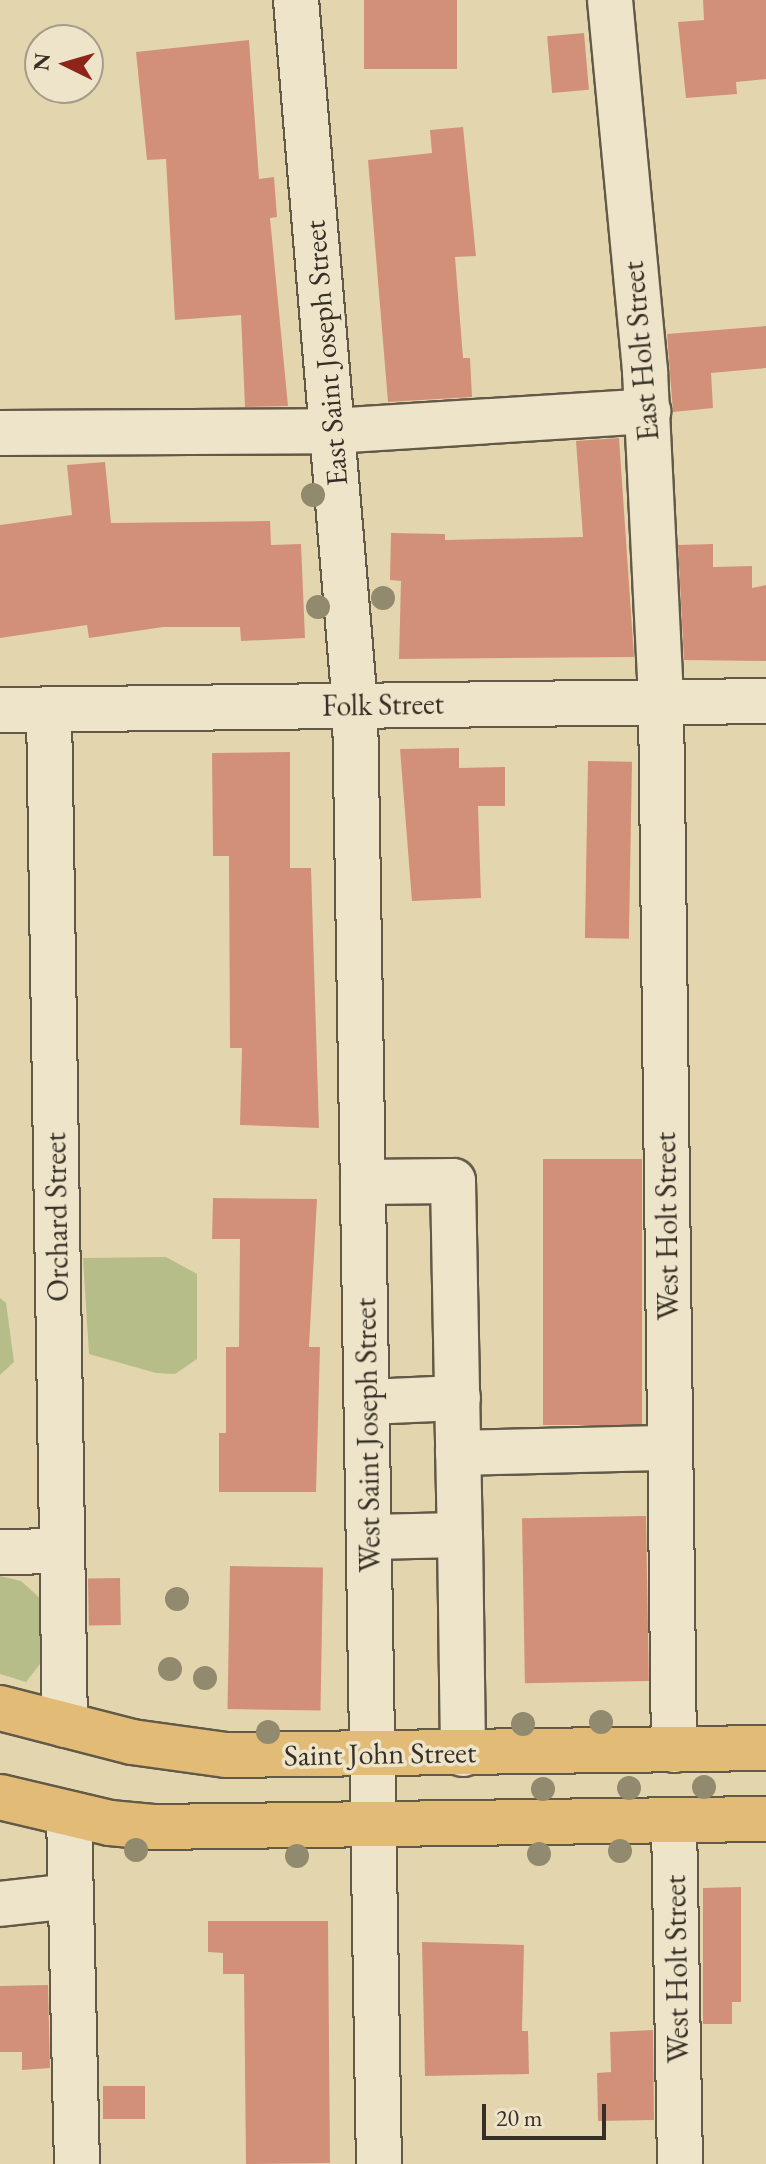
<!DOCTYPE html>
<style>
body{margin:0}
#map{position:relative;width:766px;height:2164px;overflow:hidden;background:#e3d6ae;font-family:"EB Garamond",serif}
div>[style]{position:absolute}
.green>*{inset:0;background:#b6bd89}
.building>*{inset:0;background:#d39079;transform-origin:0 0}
.roads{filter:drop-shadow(2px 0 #625947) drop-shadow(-2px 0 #625947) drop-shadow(0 2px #625947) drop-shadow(0 -2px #625947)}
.minor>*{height:44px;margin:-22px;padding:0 22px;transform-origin:22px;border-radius:22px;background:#ede4ca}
.major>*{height:44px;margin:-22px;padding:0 22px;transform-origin:22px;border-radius:22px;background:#e2bb77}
.trees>*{width:24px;height:24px;margin:-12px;border-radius:50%;background:#928a6e}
span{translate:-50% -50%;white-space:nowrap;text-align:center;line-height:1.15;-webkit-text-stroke:7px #ede4ca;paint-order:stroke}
.street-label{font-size:30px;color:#372f25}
.north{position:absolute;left:24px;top:24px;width:80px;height:80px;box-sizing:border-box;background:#ede4ca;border:2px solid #a49c88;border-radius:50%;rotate:275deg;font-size:22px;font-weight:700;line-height:32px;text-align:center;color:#372f25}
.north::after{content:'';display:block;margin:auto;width:28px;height:36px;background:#8f2418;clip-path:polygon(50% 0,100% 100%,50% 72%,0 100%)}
.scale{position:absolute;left:482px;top:2104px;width:124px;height:36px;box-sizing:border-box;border:4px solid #372f25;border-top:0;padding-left:10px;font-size:24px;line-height:28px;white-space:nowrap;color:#372f25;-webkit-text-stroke:6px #ede4ca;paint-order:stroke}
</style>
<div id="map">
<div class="green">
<i style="clip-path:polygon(166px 1257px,197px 1274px,197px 1359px,175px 1374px,156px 1373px,89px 1354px,83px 1258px)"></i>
<i style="clip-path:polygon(0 1298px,6px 1303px,14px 1362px,0 1375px)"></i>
<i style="clip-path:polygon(0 1576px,21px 1581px,43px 1601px,47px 1655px,26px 1682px,0 1674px)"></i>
</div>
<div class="building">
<i style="left:364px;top:0;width:93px;height:69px"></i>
<i style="clip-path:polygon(703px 0,766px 0,766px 79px,736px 82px,737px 94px,686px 98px,678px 22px,704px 20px)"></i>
<i style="left:584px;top:33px;width:57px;height:37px;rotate:85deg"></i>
<i style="clip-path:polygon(249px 40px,259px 179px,274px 177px,277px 217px,270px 218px,288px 406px,245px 407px,241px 315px,175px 320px,166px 159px,147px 160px,136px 52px)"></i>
<i style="clip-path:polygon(463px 127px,476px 256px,455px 257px,463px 358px,470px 358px,472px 397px,388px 402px,368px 160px,432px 153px,430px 130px)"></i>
<i style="clip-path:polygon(766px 326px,766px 368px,711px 373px,713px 408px,673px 412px,667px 334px)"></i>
<i style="clip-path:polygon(619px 438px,634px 657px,399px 659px,401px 581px,390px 580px,391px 533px,445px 534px,445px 540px,583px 537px,576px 441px)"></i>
<i style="clip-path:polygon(105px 462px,111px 523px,270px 521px,271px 545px,301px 544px,305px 638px,241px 641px,240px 627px,163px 627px,89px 638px,87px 625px,0 638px,0 525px,72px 515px,67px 465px)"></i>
<i style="clip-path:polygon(713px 544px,713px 567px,752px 566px,752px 588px,766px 585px,766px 661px,684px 660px,678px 545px)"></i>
<i style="clip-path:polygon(459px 748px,459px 768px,505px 767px,505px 806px,478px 806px,481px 898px,412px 901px,400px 749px)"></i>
<i style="clip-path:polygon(290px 752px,290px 868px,311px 868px,319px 1128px,240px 1125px,242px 1048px,230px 1048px,229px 856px,213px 856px,212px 753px)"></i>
<i style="left:588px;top:761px;width:44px;height:177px;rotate:1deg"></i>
<i style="left:543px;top:1159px;width:99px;height:266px"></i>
<i style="clip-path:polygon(213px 1198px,317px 1199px,309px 1347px,320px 1347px,316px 1492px,219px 1492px,219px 1433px,226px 1433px,226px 1347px,239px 1347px,240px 1239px,212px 1239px)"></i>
<i style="left:646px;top:1516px;width:165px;height:124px;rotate:89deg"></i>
<i style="left:230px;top:1566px;width:93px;height:143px;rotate:1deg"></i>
<i style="left:120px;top:1578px;width:47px;height:32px;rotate:89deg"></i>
<i style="clip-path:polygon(741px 1887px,741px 2002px,732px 2002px,732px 2024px,703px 2024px,703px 1888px)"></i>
<i style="clip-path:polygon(208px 1921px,328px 1921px,330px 2163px,246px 2164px,244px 1974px,223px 1974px,223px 1953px,208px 1952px)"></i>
<i style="clip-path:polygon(422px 1942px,524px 1945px,522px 2031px,528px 2031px,529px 2074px,425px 2076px)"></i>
<i style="clip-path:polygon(48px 1985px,50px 2068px,22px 2070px,22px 2052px,0 2052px,0 1986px)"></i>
<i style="clip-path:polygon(653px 2030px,654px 2120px,598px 2121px,597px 2073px,611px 2072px,610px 2032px)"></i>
<i style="left:145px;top:2086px;width:33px;height:42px;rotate:90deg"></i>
</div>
<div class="roads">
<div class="minor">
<i style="left:296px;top:0;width:707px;rotate:85.22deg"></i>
<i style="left:355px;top:705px;width:1459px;rotate:89.06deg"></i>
<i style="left:610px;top:0;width:373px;rotate:84.6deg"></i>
<i style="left:645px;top:371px;width:331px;rotate:87.2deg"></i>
<i style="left:661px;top:702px;width:1048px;rotate:89.29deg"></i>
<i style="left:0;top:433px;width:332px;rotate:-0.3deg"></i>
<i style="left:332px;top:431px;width:317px;rotate:-3.6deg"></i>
<i style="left:0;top:710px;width:766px;rotate:-0.67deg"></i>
<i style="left:49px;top:710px;width:1015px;rotate:89.1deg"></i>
<i style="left:363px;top:1182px;width:90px;rotate:-0.6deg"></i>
<i style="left:453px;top:1181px;width:354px;rotate:88.9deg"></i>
<i style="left:367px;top:1402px;width:91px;rotate:-2.5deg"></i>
<i style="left:458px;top:1453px;width:211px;rotate:-1.4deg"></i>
<i style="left:370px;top:1537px;width:90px;rotate:-1.3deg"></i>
<i style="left:460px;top:1535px;width:219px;rotate:89.2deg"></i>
<i style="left:0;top:1552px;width:62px;rotate:-0.9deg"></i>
<i style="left:69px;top:1814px;width:350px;rotate:88.7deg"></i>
<i style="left:674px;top:1821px;width:343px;rotate:89deg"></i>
<i style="left:0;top:1904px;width:71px;rotate:-6.4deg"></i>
</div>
<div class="major">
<i style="left:0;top:1708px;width:136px;rotate:14.4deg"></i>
<i style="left:132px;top:1742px;width:95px;rotate:7.9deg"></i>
<i style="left:226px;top:1755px;width:540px;rotate:-0.74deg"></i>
<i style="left:0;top:1797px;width:113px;rotate:13.3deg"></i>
<i style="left:110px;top:1823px;width:43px;rotate:5.3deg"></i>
<i style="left:153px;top:1827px;width:613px;rotate:-0.75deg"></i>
</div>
</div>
<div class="trees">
<i style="left:313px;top:495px"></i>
<i style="left:383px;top:598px"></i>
<i style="left:318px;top:607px"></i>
<i style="left:177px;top:1599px"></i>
<i style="left:170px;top:1669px"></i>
<i style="left:205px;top:1678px"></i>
<i style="left:601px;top:1722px"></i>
<i style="left:523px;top:1724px"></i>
<i style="left:268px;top:1732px"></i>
<i style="left:704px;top:1787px"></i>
<i style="left:629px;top:1788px"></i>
<i style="left:543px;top:1789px"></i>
<i style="left:136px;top:1850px"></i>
<i style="left:620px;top:1851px"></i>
<i style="left:539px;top:1854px"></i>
<i style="left:297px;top:1856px"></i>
</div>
<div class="street-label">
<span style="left:641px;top:351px;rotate:-95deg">East Holt Street</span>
<span style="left:326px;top:353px;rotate:-95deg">East Saint Joseph Street</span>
<span style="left:383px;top:705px;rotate:-1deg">Folk Street</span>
<span style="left:57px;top:1217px;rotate:-91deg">Orchard Street</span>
<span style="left:667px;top:1226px;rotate:-91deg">West Holt Street</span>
<span style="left:368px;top:1435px;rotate:-91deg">West Saint Joseph Street</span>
<span style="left:380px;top:1754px;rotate:-1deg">Saint John Street</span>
<span style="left:677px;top:1969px;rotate:-91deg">West Holt Street</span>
</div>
<div class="north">N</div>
<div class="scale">20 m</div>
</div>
